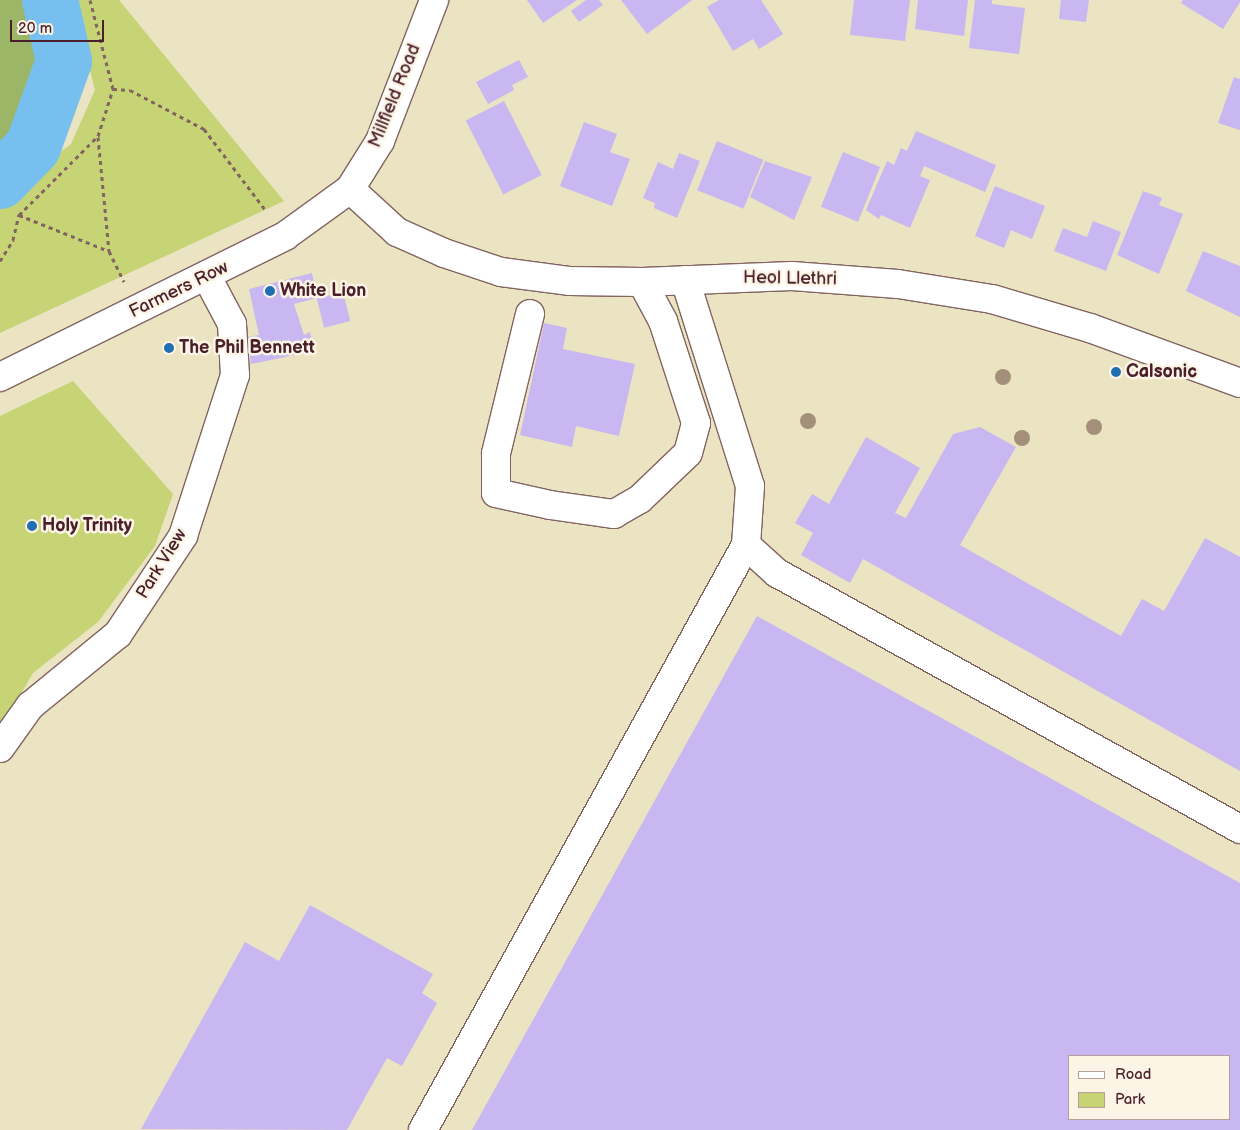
<!DOCTYPE html>
<style>
body{margin:0}
#map{position:relative;width:1240px;height:1130px;overflow:hidden;background:#ebe4c3;font-family:"Balsamiq Sans",sans-serif}
div>[style]{position:absolute}
.green>*{inset:0;background:#c6d476}
.forest>*{inset:0;background:#9cb667}
.river>*{height:56px;margin:-28px;padding:0 28px;transform-origin:28px;border-radius:28px;background:#76bfee}
.building>*{inset:0;background:#c8b7f0;transform-origin:0 0}
.path>*{height:3px;margin-top:-1.5px;transform-origin:0;background:repeating-linear-gradient(90deg,#826460 0 4px,transparent 0 8px)}
.roads{filter:drop-shadow(1px 0 #826460) drop-shadow(-1px 0 #826460) drop-shadow(0 1px #826460) drop-shadow(0 -1px #826460)}
.minor>*{height:28px;margin:-14px;padding:0 14px;transform-origin:14px;border-radius:14px;background:#fff}
.major>*{height:28px;margin:-14px;padding:0 14px;transform-origin:14px;border-radius:14px;background:#fff}
.trees>*{width:16px;height:16px;margin:-8px;border-radius:50%;background:#a4907a}
.dots>*{width:14px;height:14px;translate:-50% -50%;box-sizing:border-box;border:2px solid #fcf5e5;border-radius:50%}
span{translate:-50% -50%;white-space:nowrap;text-align:center;line-height:1.15;-webkit-text-stroke:5px #fcf5e5;paint-order:stroke}
.street-label{font-size:18px;color:#4a1f2b}
.poi-label{font-size:18px;color:#4a1f2b;font-weight:700}
.left{translate:0 -50%;text-align:left}
.legend{position:absolute;left:1068px;top:1055px;width:162px;height:65px;box-sizing:border-box;background:#fcf5e5;border:1px solid #b59f9b;margin:0;padding:6px 9px;list-style:none;font-size:15px;color:#4a1f2b}
.legend li{display:flex;align-items:center;gap:10px;height:25px}
.legend b{width:25px;border:1px solid #b59f9b}
.scale{position:absolute;left:10px;top:20px;width:94px;height:22px;box-sizing:border-box;border:2px solid #4a1f2b;border-top:0;padding-left:6px;font-size:15px;line-height:18px;white-space:nowrap;color:#4a1f2b;-webkit-text-stroke:4px #fcf5e5;paint-order:stroke}
</style>
<div id="map">
<div class="green">
<i style="clip-path:polygon(72px 0,119px 0,284px 201px,0 333px,0 202px,6px 194px,71px 144px,95px 90px)"></i>
<i style="clip-path:polygon(73px 381px,173px 494px,155px 546px,98px 622px,33px 673px,0 730px,0 416px)"></i>
</div>
<div class="forest">
<i style="clip-path:polygon(0 0,36px 0,31px 15px,40px 61px,32px 110px,18px 137px,0 157px)"></i>
</div>
<div class="river">
<i style="left:0;top:181px;width:47px;rotate:-45.9deg"></i>
<i style="left:33px;top:147px;width:91px;rotate:-70.2deg"></i>
<i style="left:64px;top:61px;width:63px;rotate:-102.9deg"></i>
</div>
<div class="building">
<i style="clip-path:polygon(527px 0,577px 0,543px 23px)"></i>
<i style="clip-path:polygon(586px 0,599px 0,603px 5px,579px 22px,571px 11px)"></i>
<i style="clip-path:polygon(621px 0,692px 0,647px 34px)"></i>
<i style="clip-path:polygon(719px 0,761px 0,783px 34px,759px 49px,753px 39px,733px 51px,707px 7px)"></i>
<i style="clip-path:polygon(854px 0,910px 0,905px 41px,850px 35px)"></i>
<i style="clip-path:polygon(918px 0,968px 0,964px 36px,915px 29px)"></i>
<i style="clip-path:polygon(975px 0,992px 0,992px 4px,1025px 8px,1019px 54px,969px 48px)"></i>
<i style="clip-path:polygon(1061px 0,1089px 0,1086px 22px,1059px 19px)"></i>
<i style="clip-path:polygon(1183px 0,1240px 0,1240px 2px,1223px 29px,1181px 3px)"></i>
<i style="clip-path:polygon(519px 60px,528px 77px,512px 85px,514px 90px,488px 104px,476px 82px)"></i>
<i style="clip-path:polygon(1234px 77px,1240px 79px,1240px 130px,1218px 123px)"></i>
<i style="left:504px;top:101px;width:83px;height:43px;rotate:63deg"></i>
<i style="clip-path:polygon(584px 122px,617px 134px,610px 152px,630px 159px,612px 206px,560px 186px)"></i>
<i style="clip-path:polygon(916px 131px,996px 165px,985px 192px,924px 166px,920px 176px,930px 180px,910px 228px,881px 215px,879px 219px,866px 210px,887px 161px,894px 165px,901px 148px,907px 151px)"></i>
<i style="left:717px;top:141px;width:50px;height:53px;rotate:22deg"></i>
<i style="left:843px;top:152px;width:40px;height:59px;rotate:22deg"></i>
<i style="clip-path:polygon(679px 153px,700px 161px,677px 218px,654px 208px,655px 203px,643px 198px,658px 162px,673px 169px)"></i>
<i style="clip-path:polygon(765px 161px,812px 177px,794px 220px,750px 197px)"></i>
<i style="clip-path:polygon(995px 186px,1045px 206px,1032px 239px,1011px 230px,1004px 248px,975px 236px)"></i>
<i style="clip-path:polygon(1143px 191px,1162px 198px,1159px 205px,1183px 214px,1159px 274px,1117px 255px)"></i>
<i style="clip-path:polygon(1093px 221px,1121px 232px,1106px 271px,1054px 251px,1063px 228px,1087px 237px)"></i>
<i style="clip-path:polygon(1203px 251px,1240px 266px,1240px 317px,1186px 291px)"></i>
<i style="clip-path:polygon(312px 273px,317px 298px,294px 304px,304px 335px,310px 332px,314px 351px,251px 364px,247px 337px,259px 335px,249px 289px)"></i>
<i style="left:343px;top:292px;width:30px;height:27px;rotate:76deg"></i>
<i style="clip-path:polygon(544px 323px,567px 328px,563px 349px,635px 364px,619px 436px,576px 426px,572px 447px,520px 435px)"></i>
<i style="clip-path:polygon(980px 427px,1016px 447px,960px 545px,1121px 636px,1142px 599px,1164px 611px,1205px 538px,1240px 557px,1240px 771px,863px 559px,850px 583px,801px 555px,813px 533px,795px 523px,812px 494px,829px 504px,866px 437px,920px 468px,895px 513px,906px 518px,953px 434px)"></i>
<i style="clip-path:polygon(evenodd,757px 616px,1240px 883px,1240px 1130px,472px 1130px,757px 616px,1069px 1056px,1229px 1056px,1229px 1119px,1069px 1119px,1069px 1056px)"></i>
<i style="clip-path:polygon(310px 905px,433px 974px,422px 993px,437px 1003px,402px 1066px,387px 1058px,347px 1130px,141px 1129px,245px 942px,279px 961px)"></i>
</div>
<div class="path">
<i style="left:113px;top:89px;width:17px;rotate:3deg"></i>
<i style="left:130px;top:90px;width:84px;rotate:27.8deg"></i>
<i style="left:204px;top:129px;width:104px;rotate:52.8deg"></i>
<i style="left:98px;top:137px;width:115px;rotate:84.5deg"></i>
<i style="left:109px;top:251px;width:34px;rotate:64deg"></i>
<i style="left:19px;top:215px;width:97px;rotate:21.8deg"></i>
<i style="left:0;top:261px;width:25px;rotate:-58deg"></i>
<i style="left:13px;top:240px;width:26px;rotate:-77deg"></i>
<i style="left:19px;top:215px;width:112px;rotate:-45deg"></i>
<i style="left:98px;top:136px;width:49px;rotate:-72.3deg"></i>
<i style="left:113px;top:89px;width:92px;rotate:-104.5deg"></i>
</div>
<div class="roads">
<div class="minor">
<i style="left:530px;top:314px;width:144px;rotate:103.7deg"></i>
<i style="left:496px;top:454px;width:39px;rotate:90deg"></i>
<i style="left:496px;top:493px;width:55px;rotate:12.5deg"></i>
<i style="left:550px;top:505px;width:65px;rotate:8deg"></i>
<i style="left:614px;top:514px;width:30px;rotate:-30deg"></i>
<i style="left:640px;top:499px;width:66px;rotate:-43.8deg"></i>
<i style="left:688px;top:453px;width:31px;rotate:-75deg"></i>
<i style="left:696px;top:423px;width:107px;rotate:-107.9deg"></i>
<i style="left:663px;top:321px;width:44px;rotate:-118.3deg"></i>
<i style="left:746px;top:545px;width:42px;rotate:42.1deg"></i>
<i style="left:777px;top:573px;width:529px;rotate:28.94deg"></i>
<i style="left:0;top:748px;width:52px;rotate:-54.5deg"></i>
<i style="left:30px;top:706px;width:114px;rotate:-39.3deg"></i>
<i style="left:118px;top:634px;width:118px;rotate:-56.4deg"></i>
<i style="left:183px;top:536px;width:169px;rotate:-72.1deg"></i>
<i style="left:235px;top:375px;width:51px;rotate:-93.4deg"></i>
<i style="left:232px;top:324px;width:53px;rotate:-118deg"></i>
<i style="left:423px;top:1130px;width:668px;rotate:-61.1deg"></i>
<i style="left:746px;top:545px;width:59px;rotate:-86.1deg"></i>
<i style="left:750px;top:486px;width:216px;rotate:-107.5deg"></i>
</div>
<div class="major">
<i style="left:350px;top:189px;width:64px;rotate:42.5deg"></i>
<i style="left:397px;top:232px;width:51px;rotate:24.1deg"></i>
<i style="left:444px;top:253px;width:60px;rotate:18.4deg"></i>
<i style="left:501px;top:272px;width:70px;rotate:7.4deg"></i>
<i style="left:570px;top:281px;width:72px;rotate:0.8deg"></i>
<i style="left:642px;top:282px;width:150px;rotate:-2.3deg"></i>
<i style="left:792px;top:276px;width:106px;rotate:4.3deg"></i>
<i style="left:898px;top:284px;width:95px;rotate:9.1deg"></i>
<i style="left:992px;top:299px;width:102px;rotate:16.5deg"></i>
<i style="left:1090px;top:328px;width:160px;rotate:20.1deg"></i>
<i style="left:0;top:377px;width:318px;rotate:-26.3deg"></i>
<i style="left:285px;top:236px;width:80px;rotate:-35.9deg"></i>
<i style="left:350px;top:189px;width:57px;rotate:-58deg"></i>
<i style="left:380px;top:141px;width:151px;rotate:-69deg"></i>
</div>
</div>
<div class="trees">
<i style="left:1003px;top:377px"></i>
<i style="left:808px;top:421px"></i>
<i style="left:1094px;top:427px"></i>
<i style="left:1022px;top:438px"></i>
</div>
<div class="dots">
<i style="left:270px;top:291px;background:#1f6fb2"></i>
<i style="left:169px;top:348px;background:#1f6fb2"></i>
<i style="left:1116px;top:372px;background:#1f6fb2"></i>
<i style="left:32px;top:526px;background:#1f6fb2"></i>
</div>
<div class="street-label">
<span style="left:395px;top:96px;rotate:-68deg">Millfield Road</span>
<span style="left:790px;top:279px;rotate:1deg">Heol Llethri</span>
<span style="left:179px;top:290px;rotate:-26deg">Farmers Row</span>
<span style="left:162px;top:564px;rotate:-58deg">Park View</span>
</div>
<div class="poi-label">
<span class="left" style="left:280px;top:291px">White Lion</span>
<span class="left" style="left:179px;top:348px">The Phil Bennett</span>
<span class="left" style="left:1126px;top:372px">Calsonic</span>
<span class="left" style="left:42px;top:526px">Holy Trinity</span>
</div>
<ul class="legend">
<li><b style="height:6px;background:#fff"></b>Road</li>
<li><b style="height:14px;background:#c6d476"></b>Park</li>
</ul>
<div class="scale">20 m</div>
</div>
